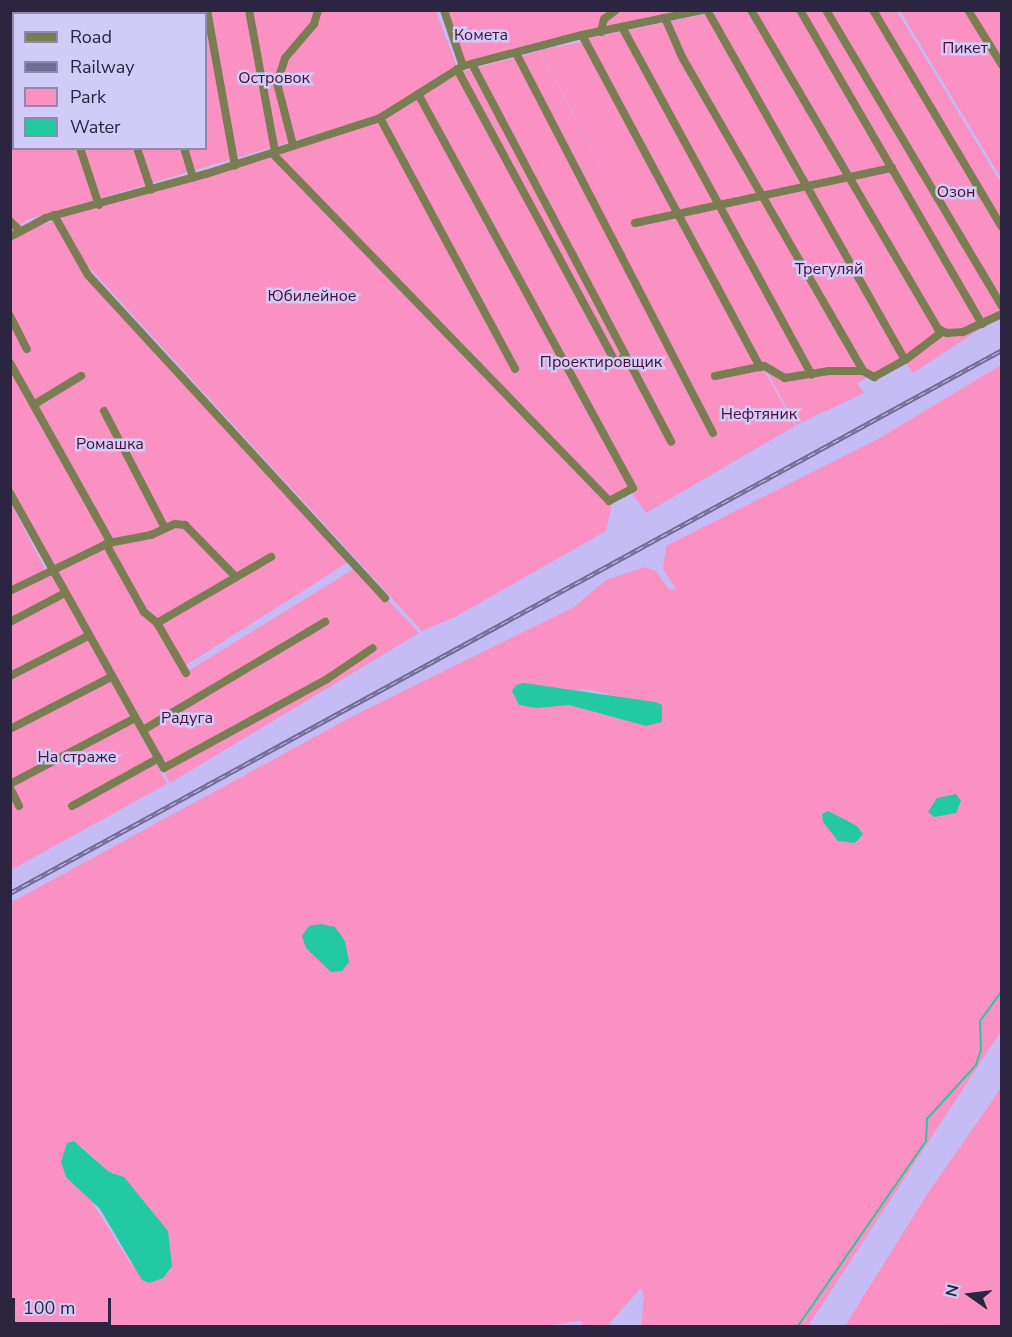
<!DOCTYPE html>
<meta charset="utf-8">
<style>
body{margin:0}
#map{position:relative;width:1012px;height:1337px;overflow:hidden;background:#c5bcf5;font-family:"Nunito Sans",sans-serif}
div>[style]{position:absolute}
.green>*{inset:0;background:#fa91c2}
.water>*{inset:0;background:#22c9a2}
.stream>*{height:2px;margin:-1px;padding:0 1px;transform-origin:1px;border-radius:1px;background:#22c9a2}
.minor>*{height:8px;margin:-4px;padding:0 4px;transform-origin:4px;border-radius:4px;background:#7a7d51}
.rail>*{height:4.5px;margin-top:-2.25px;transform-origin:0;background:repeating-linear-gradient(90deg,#d1cbf7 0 7px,#736c95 0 14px);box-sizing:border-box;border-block:2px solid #736c95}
span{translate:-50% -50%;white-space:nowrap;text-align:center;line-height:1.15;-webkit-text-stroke:5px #d1cbf7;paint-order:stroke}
.park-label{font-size:16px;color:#4d0d31}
.frame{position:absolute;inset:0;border:12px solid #2b2541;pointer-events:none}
.legend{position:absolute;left:12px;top:12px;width:195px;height:138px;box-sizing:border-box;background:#d1cbf7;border:2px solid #8f89ae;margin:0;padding:8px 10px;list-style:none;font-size:18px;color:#2b2541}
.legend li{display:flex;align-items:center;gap:12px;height:30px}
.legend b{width:30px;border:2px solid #8f89ae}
.north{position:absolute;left:940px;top:1265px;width:60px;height:60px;-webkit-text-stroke:4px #d1cbf7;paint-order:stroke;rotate:284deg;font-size:16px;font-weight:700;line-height:24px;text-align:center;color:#2b2541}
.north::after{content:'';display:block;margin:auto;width:21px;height:27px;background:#2b2541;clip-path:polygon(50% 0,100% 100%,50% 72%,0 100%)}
.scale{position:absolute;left:12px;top:1298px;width:99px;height:27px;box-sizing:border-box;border:3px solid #2b2541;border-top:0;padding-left:8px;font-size:18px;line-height:21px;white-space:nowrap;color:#2b2541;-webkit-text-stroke:4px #d1cbf7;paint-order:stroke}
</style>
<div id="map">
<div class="green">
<i style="clip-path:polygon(53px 11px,436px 11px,457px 67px,374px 117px,27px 220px,11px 233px,13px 51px,14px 148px,206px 148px,206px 14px,53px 13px)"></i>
<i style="clip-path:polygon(447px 11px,614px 11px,596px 30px,464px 64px)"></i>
<i style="clip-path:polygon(618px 11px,695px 11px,609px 27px,605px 20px)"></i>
<i style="clip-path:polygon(720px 11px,798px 11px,983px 327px,913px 373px,902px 358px,857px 383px,864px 393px,796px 425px,586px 39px)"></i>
<i style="clip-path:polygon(801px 11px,897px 11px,1001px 183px,1001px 318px,985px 327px)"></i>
<i style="clip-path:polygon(900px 11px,1001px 11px,1001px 178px)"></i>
<i style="clip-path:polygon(583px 42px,795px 426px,646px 513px,628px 487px,613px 498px,606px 531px,455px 617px,422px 631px,85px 263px,59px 218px,383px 120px,453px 74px,540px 51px,637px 236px,540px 50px)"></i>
<i style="clip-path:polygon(55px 220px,81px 265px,350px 561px,183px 667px,105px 544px,104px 549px,185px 673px,357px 567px,419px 633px,170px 783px,11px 491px,11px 242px,24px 231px)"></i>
<i style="clip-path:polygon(evenodd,1001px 365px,1001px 1031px,808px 1326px,641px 1326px,644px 1297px,641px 1288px,607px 1326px,582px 1326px,582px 1321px,542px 1326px,11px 1326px,10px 903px,353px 716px,574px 607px,606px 580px,645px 567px,656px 571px,669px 590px,676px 589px,663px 569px,666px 546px,878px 439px,1001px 365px,590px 690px,639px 702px,655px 702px,646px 726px,569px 705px,519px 705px,512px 691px,590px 690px,1001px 365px,80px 1145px,109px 1172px,124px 1177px,133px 1267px,89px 1197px,80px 1145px)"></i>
<i style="clip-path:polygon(10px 502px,45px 569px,11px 587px,10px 587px)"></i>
<i style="clip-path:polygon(53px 573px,167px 784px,11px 870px,11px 595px)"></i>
<i style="clip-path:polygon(1001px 1088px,1001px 1326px,845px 1326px,928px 1193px)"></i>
</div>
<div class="water">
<i style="clip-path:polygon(524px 683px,655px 702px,662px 705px,662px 722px,646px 726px,569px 705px,536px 708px,519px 705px,512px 691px,516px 685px)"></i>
<i style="clip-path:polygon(956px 794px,961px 801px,956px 813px,934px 817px,928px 812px,937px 798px)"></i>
<i style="clip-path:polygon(828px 811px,857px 826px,863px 834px,855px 843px,838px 841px,823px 822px,822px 814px)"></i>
<i style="clip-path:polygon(321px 924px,335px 927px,345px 941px,349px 962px,342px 971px,331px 972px,306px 948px,302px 936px,309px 926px)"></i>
<i style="clip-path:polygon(74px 1141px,109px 1172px,124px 1177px,168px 1231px,172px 1266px,163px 1278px,149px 1283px,142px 1280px,100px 1209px,66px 1177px,61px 1162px,67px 1143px)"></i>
</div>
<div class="stream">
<i style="left:798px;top:1326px;width:225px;rotate:-55.3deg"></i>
<i style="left:926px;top:1141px;width:22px;rotate:-87deg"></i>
<i style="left:927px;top:1119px;width:73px;rotate:-47.8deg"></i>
<i style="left:976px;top:1065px;width:16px;rotate:-72deg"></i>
<i style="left:981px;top:1050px;width:29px;rotate:-92deg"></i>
<i style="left:980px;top:1021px;width:37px;rotate:-54deg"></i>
</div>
<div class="minor">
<i style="left:207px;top:10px;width:158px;rotate:79.8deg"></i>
<i style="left:249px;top:10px;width:144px;rotate:79.6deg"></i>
<i style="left:444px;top:10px;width:59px;rotate:71.3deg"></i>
<i style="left:707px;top:10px;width:402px;rotate:60.5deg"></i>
<i style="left:751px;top:10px;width:370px;rotate:59.6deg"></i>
<i style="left:938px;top:329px;width:10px;rotate:24deg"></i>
<i style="left:947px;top:333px;width:16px;rotate:-4deg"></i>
<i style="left:963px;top:332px;width:43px;rotate:-24.8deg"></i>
<i style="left:800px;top:10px;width:363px;rotate:59.9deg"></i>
<i style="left:826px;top:10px;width:345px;rotate:59.3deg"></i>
<i style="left:873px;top:10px;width:252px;rotate:59.3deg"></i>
<i style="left:968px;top:10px;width:65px;rotate:58.3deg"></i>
<i style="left:63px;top:14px;width:4px;rotate:-63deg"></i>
<i style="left:665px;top:18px;width:43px;rotate:66.4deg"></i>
<i style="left:682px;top:57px;width:362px;rotate:60deg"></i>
<i style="left:863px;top:371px;width:34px;rotate:180deg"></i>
<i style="left:829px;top:371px;width:45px;rotate:171deg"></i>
<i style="left:785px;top:378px;width:24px;rotate:-150deg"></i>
<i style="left:764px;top:366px;width:50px;rotate:168.5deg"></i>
<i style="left:622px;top:27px;width:396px;rotate:61.4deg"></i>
<i style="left:601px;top:32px;width:13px;rotate:-77deg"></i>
<i style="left:604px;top:19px;width:15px;rotate:-37deg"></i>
<i style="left:582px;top:35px;width:377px;rotate:61.8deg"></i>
<i style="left:10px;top:52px;width:4px;rotate:-27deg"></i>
<i style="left:516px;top:53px;width:428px;rotate:62.6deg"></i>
<i style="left:472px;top:64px;width:427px;rotate:62.2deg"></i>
<i style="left:457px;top:69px;width:334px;rotate:61.6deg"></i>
<i style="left:616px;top:363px;width:11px;rotate:-38deg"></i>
<i style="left:380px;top:118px;width:285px;rotate:61.7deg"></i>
<i style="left:293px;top:145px;width:64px;rotate:-104.5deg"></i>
<i style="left:277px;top:83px;width:26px;rotate:-72deg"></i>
<i style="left:285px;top:58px;width:45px;rotate:-49.5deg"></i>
<i style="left:314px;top:24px;width:15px;rotate:-74deg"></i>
<i style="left:80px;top:148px;width:60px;rotate:71.6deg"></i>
<i style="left:137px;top:148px;width:44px;rotate:71.6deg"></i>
<i style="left:184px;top:148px;width:31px;rotate:73deg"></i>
<i style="left:272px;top:153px;width:484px;rotate:45.9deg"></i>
<i style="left:609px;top:501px;width:27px;rotate:-28deg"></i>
<i style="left:633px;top:488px;width:447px;rotate:-118.6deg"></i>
<i style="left:54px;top:215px;width:69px;rotate:60.5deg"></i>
<i style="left:88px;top:275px;width:439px;rotate:47.4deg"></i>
<i style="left:10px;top:221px;width:13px;rotate:45deg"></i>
<i style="left:635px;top:223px;width:263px;rotate:-12.1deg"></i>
<i style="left:10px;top:237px;width:40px;rotate:-28deg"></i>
<i style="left:45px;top:218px;width:167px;rotate:-15.3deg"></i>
<i style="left:206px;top:174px;width:183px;rotate:-17.8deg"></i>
<i style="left:380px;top:118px;width:98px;rotate:-32.1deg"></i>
<i style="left:463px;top:66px;width:123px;rotate:-14.6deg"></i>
<i style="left:582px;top:35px;width:124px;rotate:-11.7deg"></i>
<i style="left:10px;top:316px;width:37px;rotate:63deg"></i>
<i style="left:10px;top:363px;width:206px;rotate:60.7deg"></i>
<i style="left:863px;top:371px;width:13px;rotate:29deg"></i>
<i style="left:874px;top:377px;width:35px;rotate:-29deg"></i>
<i style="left:905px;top:360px;width:46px;rotate:-37.1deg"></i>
<i style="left:35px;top:404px;width:54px;rotate:-31.3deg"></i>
<i style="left:104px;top:411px;width:132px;rotate:62.5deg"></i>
<i style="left:10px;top:493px;width:315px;rotate:60.8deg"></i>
<i style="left:164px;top:768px;width:186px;rotate:-28.6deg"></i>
<i style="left:327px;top:679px;width:55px;rotate:-34deg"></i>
<i style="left:106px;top:544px;width:78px;rotate:60.8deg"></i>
<i style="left:144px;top:612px;width:17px;rotate:40deg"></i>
<i style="left:10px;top:591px;width:110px;rotate:-25.9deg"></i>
<i style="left:109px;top:543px;width:43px;rotate:-10.8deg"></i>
<i style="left:151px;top:535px;width:26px;rotate:-25deg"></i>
<i style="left:175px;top:524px;width:10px;rotate:6deg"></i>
<i style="left:185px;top:525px;width:73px;rotate:45.6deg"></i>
<i style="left:10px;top:622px;width:62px;rotate:-27.8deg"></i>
<i style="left:186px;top:673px;width:58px;rotate:-120.1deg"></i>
<i style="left:157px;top:623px;width:132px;rotate:-30.1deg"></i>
<i style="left:10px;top:676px;width:88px;rotate:-27.1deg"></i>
<i style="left:10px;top:729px;width:114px;rotate:-27.2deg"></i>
<i style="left:143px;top:730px;width:212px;rotate:-30.7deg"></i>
<i style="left:10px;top:784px;width:141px;rotate:-27.8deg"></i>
<i style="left:10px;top:788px;width:20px;rotate:63deg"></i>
<i style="left:72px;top:806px;width:99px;rotate:-28.9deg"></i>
</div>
<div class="rail">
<i style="left:10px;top:893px;width:1131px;rotate:-28.7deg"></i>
</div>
<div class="park-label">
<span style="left:481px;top:35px">Комета</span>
<span style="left:965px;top:48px">Пикет</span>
<span style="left:274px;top:78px">Островок</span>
<span style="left:956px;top:192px">Озон</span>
<span style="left:829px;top:269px">Трегуляй</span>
<span style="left:312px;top:296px">Юбилейное</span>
<span style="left:601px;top:362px">Проектировщик</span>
<span style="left:759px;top:414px">Нефтяник</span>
<span style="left:110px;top:444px">Ромашка</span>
<span style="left:187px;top:718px">Радуга</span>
<span style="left:77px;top:757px">На страже</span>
</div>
<div class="frame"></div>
<ul class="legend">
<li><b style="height:8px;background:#7a7d51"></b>Road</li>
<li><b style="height:8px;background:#736c95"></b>Railway</li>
<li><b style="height:16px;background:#fa91c2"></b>Park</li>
<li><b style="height:16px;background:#22c9a2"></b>Water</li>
</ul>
<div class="north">N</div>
<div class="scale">100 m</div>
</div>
